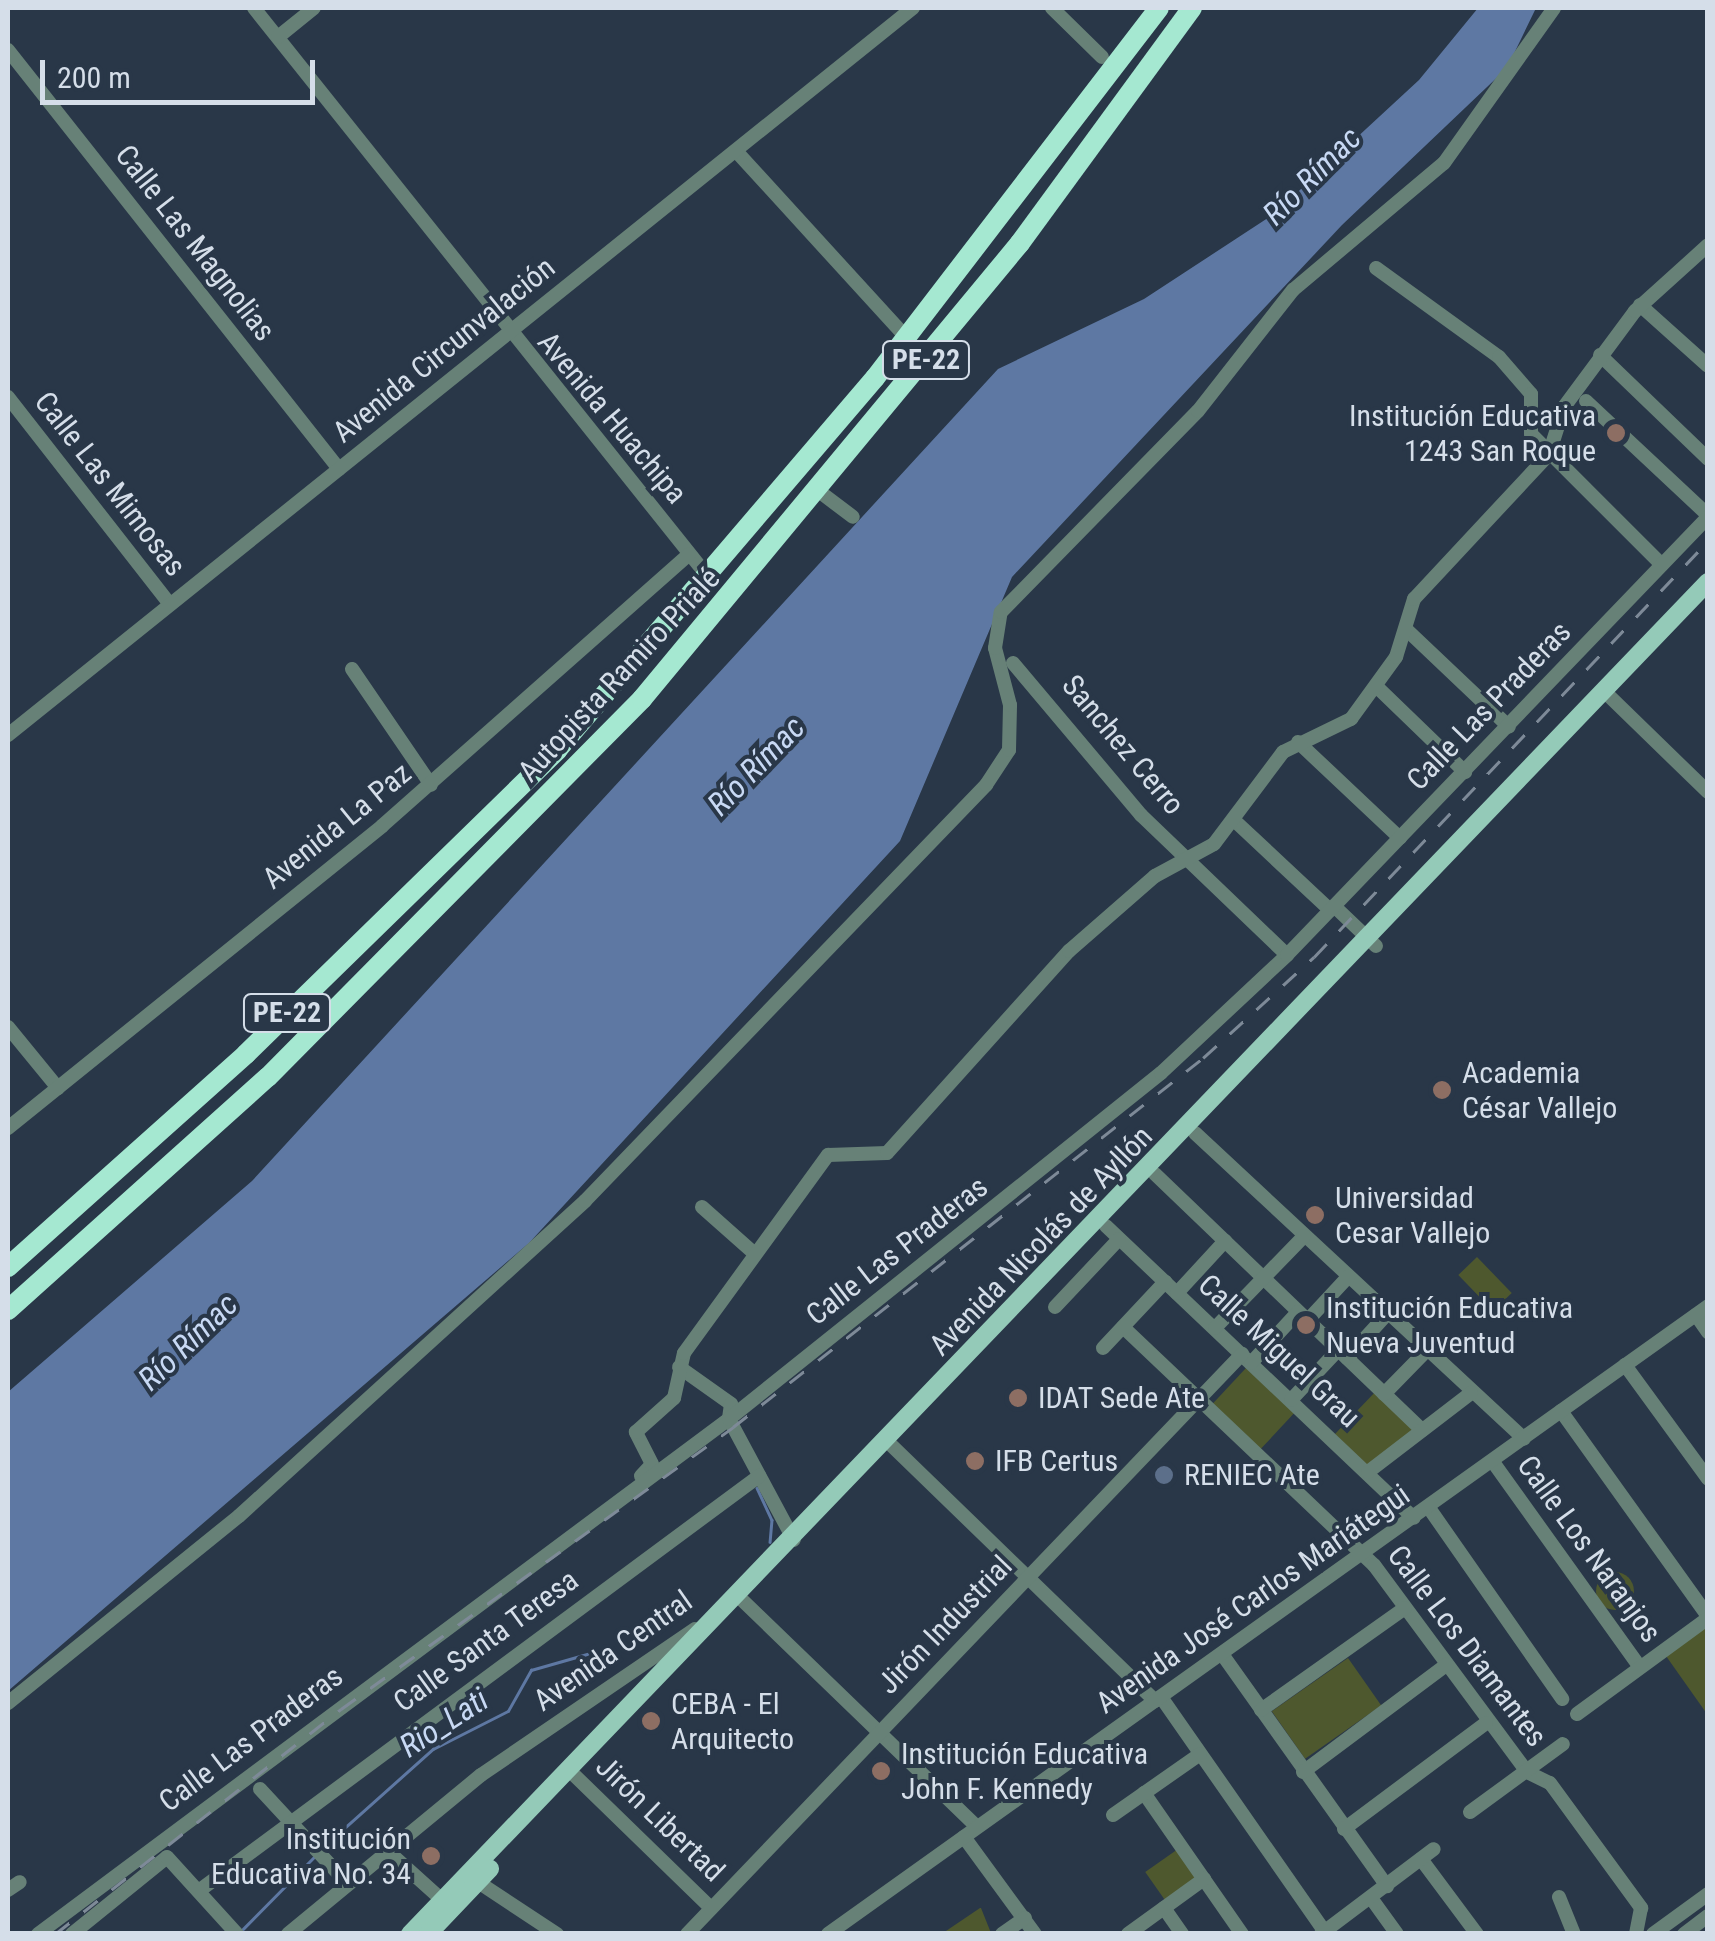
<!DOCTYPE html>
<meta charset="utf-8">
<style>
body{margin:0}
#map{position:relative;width:1715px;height:1941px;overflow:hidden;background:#293748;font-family:"Roboto Condensed",sans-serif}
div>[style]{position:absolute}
.green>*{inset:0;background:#4e582e;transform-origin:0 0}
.round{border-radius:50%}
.water>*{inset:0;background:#5e78a3}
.stream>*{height:2.5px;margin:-1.25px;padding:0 1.25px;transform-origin:1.25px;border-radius:1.25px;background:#5e78a3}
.minor>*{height:14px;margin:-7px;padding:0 7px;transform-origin:7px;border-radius:7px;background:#678177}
.major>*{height:18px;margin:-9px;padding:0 9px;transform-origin:9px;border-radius:9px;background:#94cab8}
.highway>*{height:20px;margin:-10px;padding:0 10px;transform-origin:10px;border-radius:10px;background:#a5e8d1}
.rail>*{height:2.5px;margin-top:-1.25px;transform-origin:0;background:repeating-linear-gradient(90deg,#7e8a98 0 18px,transparent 0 36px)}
.dots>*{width:28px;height:28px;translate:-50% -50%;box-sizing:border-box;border:5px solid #293748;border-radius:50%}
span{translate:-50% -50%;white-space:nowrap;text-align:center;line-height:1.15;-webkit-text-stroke:8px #293748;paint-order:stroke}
.shield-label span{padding:2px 8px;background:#293748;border:2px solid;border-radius:8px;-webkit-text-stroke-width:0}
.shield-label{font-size:28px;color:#d5dee9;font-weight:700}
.street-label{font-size:30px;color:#d5dee9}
.poi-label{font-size:30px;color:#d5dee9}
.right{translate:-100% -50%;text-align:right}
.left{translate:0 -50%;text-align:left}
.water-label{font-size:32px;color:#c8d9f4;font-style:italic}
.frame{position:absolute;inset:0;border:10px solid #d5dee9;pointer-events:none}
.scale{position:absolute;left:40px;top:60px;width:275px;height:45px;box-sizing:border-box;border:5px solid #d5dee9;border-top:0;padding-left:12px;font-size:30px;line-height:35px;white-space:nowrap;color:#d5dee9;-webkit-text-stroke:8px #293748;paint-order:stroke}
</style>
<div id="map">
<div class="green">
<i style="left:1477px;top:1257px;width:50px;height:26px;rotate:46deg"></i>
<i style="left:1246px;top:1368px;width:66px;height:52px;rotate:43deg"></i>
<i style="clip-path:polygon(1377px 1390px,1418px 1430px,1370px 1469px,1335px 1434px)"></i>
<i class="round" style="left:1596px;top:1572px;width:38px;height:38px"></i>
<i style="clip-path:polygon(1707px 1626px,1707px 1714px,1666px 1656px)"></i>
<i style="left:1348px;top:1658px;width:58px;height:93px;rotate:55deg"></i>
<i style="left:1178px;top:1849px;width:37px;height:40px;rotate:55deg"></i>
<i style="clip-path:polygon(981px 1908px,991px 1933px,943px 1933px,980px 1908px)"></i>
</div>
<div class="water">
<i style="clip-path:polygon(1478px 8px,1536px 8px,1507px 68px,1342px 225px,1012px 577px,900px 841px,529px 1243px,8px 1691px,8px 1392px,252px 1181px,998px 369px,1144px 299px,1274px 214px,1419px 80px)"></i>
</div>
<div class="stream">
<i style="left:757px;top:1488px;width:35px;rotate:65deg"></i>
<i style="left:772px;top:1520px;width:22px;rotate:95deg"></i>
<i style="left:321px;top:1849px;width:150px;rotate:-41.8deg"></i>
<i style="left:433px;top:1749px;width:84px;rotate:-26.9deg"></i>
<i style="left:508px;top:1711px;width:47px;rotate:-60.7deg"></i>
<i style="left:531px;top:1670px;width:66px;rotate:-15.9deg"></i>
<i style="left:243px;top:1929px;width:103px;rotate:-45.4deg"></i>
<i style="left:122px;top:1934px;width:11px"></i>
</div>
<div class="minor">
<i style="left:254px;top:8px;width:729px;rotate:51.4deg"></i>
<i style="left:1052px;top:8px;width:70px;rotate:44.4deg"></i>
<i style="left:278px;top:37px;width:46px;rotate:-38.9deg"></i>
<i style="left:8px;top:50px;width:534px;rotate:51.69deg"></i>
<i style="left:736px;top:151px;width:253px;rotate:47.6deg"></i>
<i style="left:1376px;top:268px;width:152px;rotate:35.9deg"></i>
<i style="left:1499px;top:357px;width:49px;rotate:49.1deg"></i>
<i style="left:1531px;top:394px;width:40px;rotate:90deg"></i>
<i style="left:1531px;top:434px;width:185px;rotate:45deg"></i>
<i style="left:1640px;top:305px;width:91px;rotate:41.9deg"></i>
<i style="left:1600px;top:355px;width:150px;rotate:43.9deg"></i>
<i style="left:8px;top:397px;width:263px;rotate:52deg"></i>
<i style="left:1586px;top:401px;width:167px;rotate:43.1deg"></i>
<i style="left:820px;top:492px;width:41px;rotate:37.1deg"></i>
<i style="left:1408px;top:631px;width:139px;rotate:43.5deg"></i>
<i style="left:1013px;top:663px;width:199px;rotate:49.9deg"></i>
<i style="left:1141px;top:815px;width:202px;rotate:43.8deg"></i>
<i style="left:352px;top:669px;width:140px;rotate:55.7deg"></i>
<i style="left:1376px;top:686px;width:124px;rotate:44deg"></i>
<i style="left:1604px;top:691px;width:145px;rotate:44.2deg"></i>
<i style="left:8px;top:735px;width:1161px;rotate:-38.78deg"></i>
<i style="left:1298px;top:742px;width:140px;rotate:43.3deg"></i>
<i style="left:1236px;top:822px;width:129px;rotate:43.1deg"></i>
<i style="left:1334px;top:906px;width:58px;rotate:43.6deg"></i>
<i style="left:8px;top:1027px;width:79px;rotate:50.7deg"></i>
<i style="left:8px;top:1128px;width:481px;rotate:-38.9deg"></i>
<i style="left:382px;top:826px;width:410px;rotate:-41.5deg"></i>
<i style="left:1195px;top:1133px;width:449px;rotate:42.9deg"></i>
<i style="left:1155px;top:1174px;width:370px;rotate:43.8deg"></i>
<i style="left:702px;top:1207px;width:71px;rotate:41.6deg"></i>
<i style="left:1106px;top:1226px;width:424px;rotate:43.5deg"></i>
<i style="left:1177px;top:1293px;width:71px;rotate:-47.3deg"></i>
<i style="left:1055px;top:1307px;width:93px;rotate:-46.7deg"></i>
<i style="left:1696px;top:1315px;width:21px;rotate:55deg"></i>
<i style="left:1308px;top:1320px;width:59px;rotate:-47.1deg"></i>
<i style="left:1123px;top:1327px;width:346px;rotate:43.5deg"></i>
<i style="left:1374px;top:1565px;width:257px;rotate:53.5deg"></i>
<i style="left:1215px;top:1328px;width:128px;rotate:-45.9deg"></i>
<i style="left:1103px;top:1348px;width:91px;rotate:-46.8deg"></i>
<i style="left:1347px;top:1358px;width:59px;rotate:-47.7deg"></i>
<i style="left:1251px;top:1363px;width:69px;rotate:-47.3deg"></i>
<i style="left:1625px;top:1365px;width:141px;rotate:53.9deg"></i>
<i style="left:679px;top:1367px;width:64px;rotate:35.4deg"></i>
<i style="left:731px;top:1404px;width:15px;rotate:98deg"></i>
<i style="left:729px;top:1419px;width:137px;rotate:61.8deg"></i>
<i style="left:1384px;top:1394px;width:60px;rotate:-45.7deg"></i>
<i style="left:1291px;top:1400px;width:69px;rotate:-46.8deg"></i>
<i style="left:1561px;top:1411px;width:252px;rotate:54.4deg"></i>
<i style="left:888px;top:1442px;width:372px;rotate:44.1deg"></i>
<i style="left:1493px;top:1462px;width:252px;rotate:54.4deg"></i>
<i style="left:1368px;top:1472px;width:130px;rotate:-37.5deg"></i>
<i style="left:641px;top:1476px;width:16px;rotate:-47deg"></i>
<i style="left:652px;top:1464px;width:36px;rotate:-117deg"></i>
<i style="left:636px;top:1432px;width:51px;rotate:-41.8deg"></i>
<i style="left:674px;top:1398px;width:46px;rotate:-77.5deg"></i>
<i style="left:684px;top:1353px;width:245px;rotate:-54deg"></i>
<i style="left:828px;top:1155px;width:59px;rotate:-1.9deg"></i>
<i style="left:887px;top:1153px;width:272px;rotate:-48deg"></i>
<i style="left:1069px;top:951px;width:114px;rotate:-41.1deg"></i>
<i style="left:1155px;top:876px;width:67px;rotate:-28.5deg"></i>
<i style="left:1214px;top:844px;width:115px;rotate:-53.1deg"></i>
<i style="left:1283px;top:752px;width:76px;rotate:-25.9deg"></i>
<i style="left:1351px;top:719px;width:77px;rotate:-54deg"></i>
<i style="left:1396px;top:657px;width:61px;rotate:-72.8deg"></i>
<i style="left:1414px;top:599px;width:198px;rotate:-47deg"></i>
<i style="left:1549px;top:454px;width:49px;rotate:-72.3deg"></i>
<i style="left:1564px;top:407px;width:119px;rotate:-53.5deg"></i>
<i style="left:1635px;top:311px;width:98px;rotate:-42.1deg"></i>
<i style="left:1429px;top:1508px;width:233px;rotate:55.1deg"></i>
<i style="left:739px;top:1597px;width:331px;rotate:44deg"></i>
<i style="left:1222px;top:1654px;width:285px;rotate:54.6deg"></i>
<i style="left:1161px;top:1697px;width:285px;rotate:55.1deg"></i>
<i style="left:8px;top:1703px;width:297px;rotate:-39deg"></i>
<i style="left:239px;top:1516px;width:468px;rotate:-42.3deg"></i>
<i style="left:585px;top:1201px;width:578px;rotate:-46.05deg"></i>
<i style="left:986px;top:785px;width:42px;rotate:-56.7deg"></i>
<i style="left:1009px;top:750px;width:45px;rotate:-88.7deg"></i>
<i style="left:1010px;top:705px;width:59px;rotate:-104.7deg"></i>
<i style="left:995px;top:648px;width:36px;rotate:-81deg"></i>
<i style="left:1001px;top:612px;width:281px;rotate:-45.6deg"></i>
<i style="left:1198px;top:411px;width:154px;rotate:-51.9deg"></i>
<i style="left:1293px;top:290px;width:197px;rotate:-40.1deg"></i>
<i style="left:1444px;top:163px;width:190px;rotate:-54.6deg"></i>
<i style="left:1261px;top:1710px;width:176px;rotate:-35.3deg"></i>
<i style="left:1577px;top:1714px;width:162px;rotate:-36.2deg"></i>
<i style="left:569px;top:1770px;width:198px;rotate:44.2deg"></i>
<i style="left:1303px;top:1772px;width:179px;rotate:-36.8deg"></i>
<i style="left:1527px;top:1772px;width:25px;rotate:26deg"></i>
<i style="left:1550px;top:1783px;width:155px;rotate:53.9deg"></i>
<i style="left:1641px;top:1908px;width:26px;rotate:101deg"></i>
<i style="left:260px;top:1789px;width:128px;rotate:47.2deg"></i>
<i style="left:1144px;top:1793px;width:172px;rotate:55.2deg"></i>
<i style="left:1470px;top:1812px;width:115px;rotate:-36.2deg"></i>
<i style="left:1113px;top:1815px;width:106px;rotate:-35deg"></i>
<i style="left:1344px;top:1829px;width:177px;rotate:-36.7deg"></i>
<i style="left:964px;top:1837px;width:120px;rotate:53.8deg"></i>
<i style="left:391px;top:1854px;width:69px;rotate:42deg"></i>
<i style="left:1421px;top:1859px;width:94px;rotate:53.3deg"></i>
<i style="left:478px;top:1882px;width:95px;rotate:33.4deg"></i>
<i style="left:8px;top:1890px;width:14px;rotate:-34deg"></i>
<i style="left:200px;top:1890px;width:696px;rotate:-36.52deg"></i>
<i style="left:1559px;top:1897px;width:40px;rotate:68deg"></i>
<i style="left:1371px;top:1898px;width:44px;rotate:54.2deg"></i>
<i style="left:1164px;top:1908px;width:32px;rotate:55deg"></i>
<i style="left:38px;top:1934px;width:862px;rotate:-36.7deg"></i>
<i style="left:729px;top:1419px;width:553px;rotate:-38.69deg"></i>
<i style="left:1161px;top:1073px;width:173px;rotate:-43.1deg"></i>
<i style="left:1287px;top:955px;width:608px;rotate:-46.13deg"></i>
<i style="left:72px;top:1934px;width:122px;rotate:-39deg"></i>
<i style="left:167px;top:1857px;width:104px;rotate:47.7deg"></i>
<i style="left:288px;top:1934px;width:250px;rotate:-39.5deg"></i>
<i style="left:481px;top:1775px;width:259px;rotate:-34.3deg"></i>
<i style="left:687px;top:1934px;width:803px;rotate:-46.26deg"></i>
<i style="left:828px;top:1934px;width:1081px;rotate:-35.51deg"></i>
<i style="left:1002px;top:1934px;width:28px;rotate:-35deg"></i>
<i style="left:1128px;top:1934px;width:94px;rotate:-35.9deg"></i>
<i style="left:1321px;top:1934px;width:141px;rotate:-37deg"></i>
<i style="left:1653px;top:1934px;width:68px;rotate:-36deg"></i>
<i style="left:1684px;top:1934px;width:30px;rotate:-37deg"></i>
</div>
<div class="major">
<i style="left:410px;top:1934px;width:1874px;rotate:-46.17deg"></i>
<i style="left:428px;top:1934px;width:90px;rotate:-46.4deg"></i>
</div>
<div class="highway">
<i style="left:8px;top:1267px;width:319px;rotate:-41.8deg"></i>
<i style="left:246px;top:1054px;width:436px;rotate:-44.3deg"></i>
<i style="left:558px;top:749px;width:488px;rotate:-49.5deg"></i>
<i style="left:875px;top:378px;width:466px;rotate:-52.5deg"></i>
<i style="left:8px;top:1310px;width:349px;rotate:-41.9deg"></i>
<i style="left:268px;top:1077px;width:532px;rotate:-45.3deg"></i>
<i style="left:642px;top:699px;width:592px;rotate:-50.34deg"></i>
<i style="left:1020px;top:243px;width:291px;rotate:-53.8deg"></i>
</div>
<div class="rail">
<i style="left:55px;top:1934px;width:364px;rotate:-38.2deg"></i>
<i style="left:341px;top:1709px;width:483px;rotate:-35.7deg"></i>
<i style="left:733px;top:1427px;width:598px;rotate:-38.14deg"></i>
<i style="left:1203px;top:1058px;width:150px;rotate:-42.3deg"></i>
<i style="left:1314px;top:957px;width:573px;rotate:-46.56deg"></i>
</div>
<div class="dots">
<i style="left:1616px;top:433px;background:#8d6e63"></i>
<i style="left:1442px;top:1090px;background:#8d6e63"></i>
<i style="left:1315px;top:1215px;background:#8d6e63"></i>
<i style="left:1306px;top:1325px;background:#8d6e63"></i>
<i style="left:1018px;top:1398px;background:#8d6e63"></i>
<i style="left:975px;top:1461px;background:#8d6e63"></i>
<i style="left:1164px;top:1475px;background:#5c6f8a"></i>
<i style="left:651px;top:1721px;background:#8d6e63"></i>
<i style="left:881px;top:1771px;background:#8d6e63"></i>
<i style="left:431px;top:1856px;background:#8d6e63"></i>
</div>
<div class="shield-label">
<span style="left:926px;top:360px">PE-22</span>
<span style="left:287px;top:1013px">PE-22</span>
</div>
<div class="street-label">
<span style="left:195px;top:243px;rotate:52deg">Calle Las Magnolias</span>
<span style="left:444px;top:350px;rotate:-39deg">Avenida Circunvalación</span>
<span style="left:612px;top:418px;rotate:50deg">Avenida Huachipa</span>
<span style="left:110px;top:484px;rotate:52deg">Calle Las Mimosas</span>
<span style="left:619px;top:675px;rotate:-47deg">Autopista Ramiro Prialé</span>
<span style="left:1489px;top:706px;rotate:-46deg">Calle Las Praderas</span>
<span style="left:1123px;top:745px;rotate:50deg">Sanchez Cerro</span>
<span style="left:337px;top:826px;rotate:-39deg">Avenida La Paz</span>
<span style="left:1041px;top:1241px;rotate:-46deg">Avenida Nicolás de Ayllón</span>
<span style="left:897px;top:1251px;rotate:-38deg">Calle Las Praderas</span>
<span style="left:1279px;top:1351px;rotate:43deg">Calle Miguel Grau</span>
<span style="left:1589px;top:1549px;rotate:54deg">Calle Los Naranjos</span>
<span style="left:1253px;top:1599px;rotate:-35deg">Avenida José Carlos Mariátegui</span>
<span style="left:945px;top:1625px;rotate:-46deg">Jirón Industrial</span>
<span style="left:486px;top:1641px;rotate:-36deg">Calle Santa Teresa</span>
<span style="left:1467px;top:1646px;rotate:53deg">Calle Los Diamantes</span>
<span style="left:613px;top:1651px;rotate:-35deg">Avenida Central</span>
<span style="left:251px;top:1739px;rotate:-37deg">Calle Las Praderas</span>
<span style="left:660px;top:1819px;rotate:44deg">Jirón Libertad</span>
</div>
<div class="poi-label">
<span class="right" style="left:1596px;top:433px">Institución Educativa<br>1243 San Roque</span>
<span class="left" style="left:1462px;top:1090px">Academia<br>César Vallejo</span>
<span class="left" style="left:1335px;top:1215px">Universidad<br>Cesar Vallejo</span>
<span class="left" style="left:1326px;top:1325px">Institución Educativa<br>Nueva Juventud</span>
<span class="left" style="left:1038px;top:1398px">IDAT Sede Ate</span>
<span class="left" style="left:995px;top:1461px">IFB Certus</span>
<span class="left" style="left:1184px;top:1475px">RENIEC Ate</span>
<span class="left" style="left:671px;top:1721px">CEBA - El<br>Arquitecto</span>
<span class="left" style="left:901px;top:1771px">Institución Educativa<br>John F. Kennedy</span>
<span class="right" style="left:411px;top:1856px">Institución<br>Educativa No. 34</span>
</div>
<div class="water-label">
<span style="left:1312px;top:176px;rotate:-45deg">Río Rímac</span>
<span style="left:756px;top:766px;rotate:-46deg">Río Rímac</span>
<span style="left:188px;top:1342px;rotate:-44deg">Río Rímac</span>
<span style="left:444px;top:1723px;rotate:-33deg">Rio_Lati</span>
</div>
<div class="frame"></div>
<div class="scale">200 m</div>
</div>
